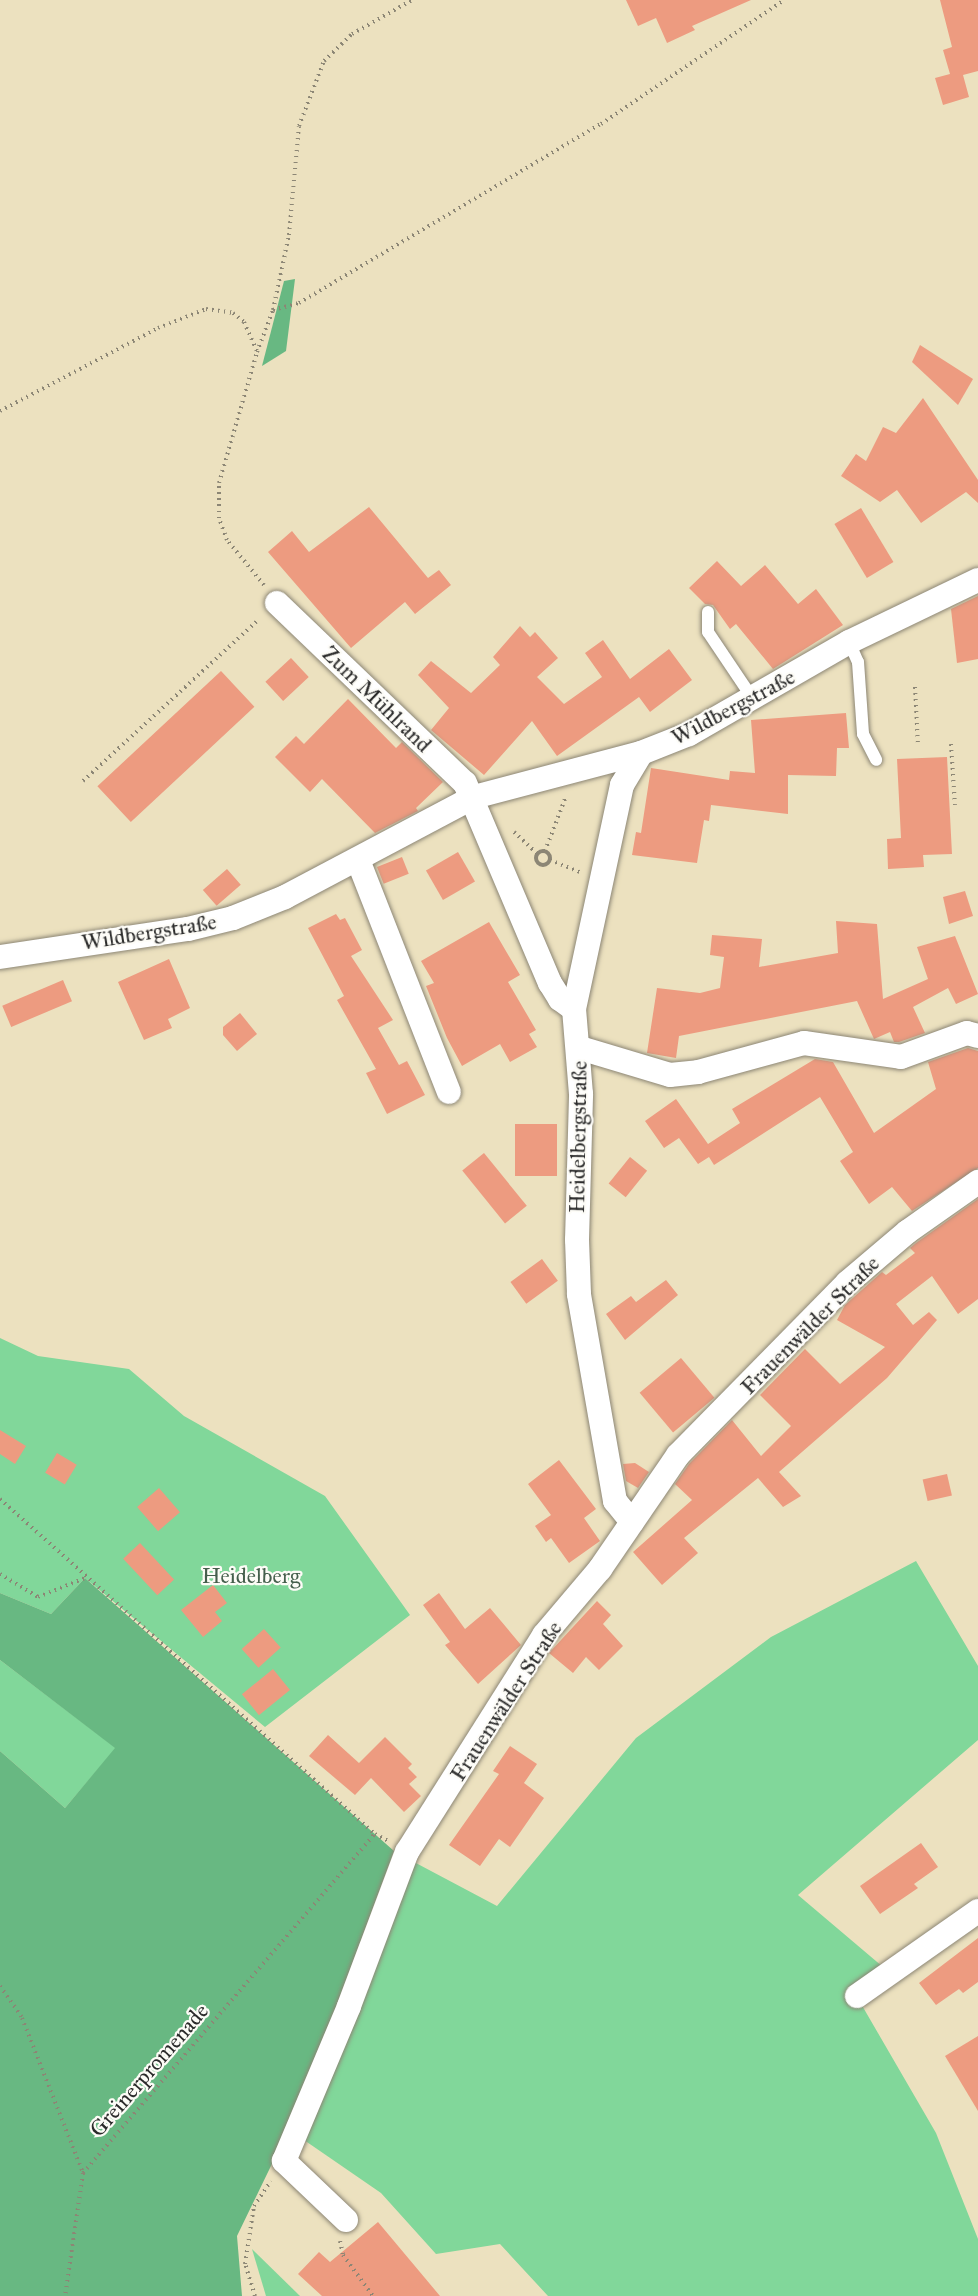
<!DOCTYPE html>
<html>
<head>
<meta charset="utf-8">
<style>
	body { margin:0 }
	#map { position:relative; width:978px; height:2296px; overflow:hidden; background:#ece1bf; font-family:"IM FELL Great Primer",serif }
	div>[style] { position:absolute }
	[style*='--x'] { left:calc(var(--x)*1px); top:calc(var(--y)*1px); width:calc(var(--w)*1px); rotate:calc(var(--a)*1deg) }
	.green>* { inset:0; background:#81d79a }
	.forest>* { inset:0; background:#68b882 }
	.building>* { inset:0; background:#ed9b80; transform-origin:0 0 }
	.path>* { height:4px; margin-top:-2px; transform-origin:0; background:repeating-linear-gradient(90deg,#8c8675 0 1.5px,transparent 0 6px) }
	.path>.ring { margin:-2px; padding:0; box-sizing:content-box; background:none; border:4px solid #8c8675; border-radius:50% }
	.roads { filter:drop-shadow(0 0 2px #8c8675) drop-shadow(0 0 2px #8c8675) }
	.lane>* { height:12px; margin:-6px; padding:0 6px; transform-origin:6px; border-radius:6px; background:#fff }
	.street>* { height:24px; margin:-12px; padding:0 12px; transform-origin:12px; border-radius:12px; background:#fff }
	span { translate:-50% -50%; white-space:nowrap; text-align:center; line-height:1.15; -webkit-text-stroke:4.5px #fdfcf7; paint-order:stroke }
	.street-label { font-size:22px; color:#2b2b2b }
	.park-label { font-size:22px; color:#455f4c }
</style>
</head>
<body>
<div id="map">
	<div class="green">
		<i style="clip-path:polygon(0 1338px,38px 1356px,129px 1369px,184px 1416px,325px 1496px,410px 1615px,265px 1727px,85px 1578px,51px 1614px,0 1593px)"></i>
		<i style="clip-path:polygon(916px 1561px,978px 1666px,978px 1740px,798px 1895px,883px 1967px,853px 1990px,936px 2133px,978px 2239px,978px 2296px,548px 2296px,500px 2244px,436px 2254px,381px 2193px,304px 2140px,414px 1862px,497px 1906px,636px 1738px,771px 1637px)"></i>
		<i style="clip-path:polygon(0 1660px,116px 1748px,65px 1808px,0 1751px)"></i>
		<i style="clip-path:polygon(252px 2249px,300px 2296px,266px 2296px)"></i>
	</div>
	<div class="forest">
		<i style="clip-path:polygon(295px 279px,286px 351px,262px 366px,284px 281px)"></i>
		<i style="clip-path:polygon(85px 1578px,394px 1851px,299px 2108px,237px 2236px,242px 2296px,0 2296px,0 1751px,65px 1808px,115px 1748px,0 1660px,0 1593px,51px 1614px)"></i>
	</div>
	<div class="building">
		<i style="clip-path:polygon(626px 0,751px 0,692px 26px,695px 30px,667px 43px,656px 18px,638px 26px)"></i>
		<i style="clip-path:polygon(940px 0,978px 0,978px 71px,963px 75px,969px 97px,943px 105px,935px 78px,950px 74px,943px 50px,952px 47px)"></i>
		<i style="clip-path:polygon(920px 345px,973px 379px,958px 405px,912px 362px)"></i>
		<i style="clip-path:polygon(923px 398px,978px 480px,978px 503px,966px 492px,921px 523px,897px 490px,880px 502px,841px 476px,856px 454px,866px 461px,883px 427px,896px 433px)"></i>
		<i style="clip-path:polygon(369px 507px,428px 578px,439px 570px,451px 585px,415px 614px,405px 602px,351px 648px,268px 552px,292px 531px,309px 552px)"></i>
		<i style="left:861px;top:508px;width:63px;height:31px;rotate:59deg"></i>
		<i style="clip-path:polygon(717px 561px,741px 586px,765px 565px,798px 604px,816px 589px,843px 625px,773px 669px,736px 624px,730px 629px,713px 605px,705px 604px,689px 588px)"></i>
		<i style="clip-path:polygon(978px 596px,978px 659px,957px 663px,951px 609px)"></i>
		<i style="clip-path:polygon(520px 626px,530px 637px,535px 632px,558px 658px,537px 677px,564px 704px,602px 677px,585px 653px,603px 640px,630px 679px,669px 649px,692px 680px,650px 712px,639px 697px,557px 756px,532px 721px,484px 775px,431px 730px,449px 708px,418px 675px,431px 661px,471px 693px,500px 665px,493px 657px)"></i>
		<i style="left:291px;top:658px;width:26px;height:35px;rotate:47deg"></i>
		<i style="left:221px;top:671px;width:49px;height:169px;rotate:47deg"></i>
		<i style="clip-path:polygon(348px 699px,396px 748px,402px 742px,443px 782px,416px 808px,418px 811px,375px 833px,322px 779px,310px 792px,275px 757px,296px 736px,304px 744px)"></i>
		<i style="clip-path:polygon(846px 713px,849px 748px,837px 748px,836px 776px,788px 775px,788px 814px,711px 805px,709px 821px,704px 820px,697px 863px,632px 855px,636px 832px,641px 833px,651px 768px,729px 780px,730px 771px,755px 773px,751px 720px)"></i>
		<i style="clip-path:polygon(947px 757px,952px 854px,923px 855px,924px 867px,888px 869px,887px 839px,901px 838px,897px 759px)"></i>
		<i style="left:458px;top:852px;width:34px;height:37px;rotate:60deg"></i>
		<i style="left:402px;top:857px;width:18px;height:27px;rotate:68deg"></i>
		<i style="left:227px;top:869px;width:21px;height:32px;rotate:49deg"></i>
		<i style="clip-path:polygon(965px 891px,973px 916px,949px 924px,943px 897px)"></i>
		<i style="clip-path:polygon(336px 914px,340px 920px,345px 918px,362px 950px,351px 956px,393px 1020px,378px 1028px,399px 1065px,407px 1061px,425px 1095px,387px 1114px,366px 1073px,376px 1069px,337px 1000px,344px 996px,308px 928px)"></i>
		<i style="clip-path:polygon(836px 921px,877px 924px,883px 999px,928px 979px,917px 947px,955px 936px,978px 994px,956px 1004px,948px 988px,913px 1007px,925px 1033px,899px 1042px,894px 1042px,890px 1032px,874px 1039px,857px 1001px,679px 1036px,676px 1058px,647px 1053px,657px 988px,700px 993px,720px 988px,724px 957px,710px 955px,712px 935px,762px 939px,759px 967px,838px 953px)"></i>
		<i style="clip-path:polygon(489px 922px,520px 975px,508px 982px,536px 1030px,529px 1034px,537px 1047px,510px 1062px,500px 1044px,462px 1066px,447px 1038px,426px 986px,434px 983px,421px 961px)"></i>
		<i style="clip-path:polygon(169px 959px,190px 1008px,168px 1019px,172px 1028px,144px 1040px,118px 982px)"></i>
		<i style="left:63px;top:980px;width:23px;height:66px;rotate:67deg"></i>
		<i style="clip-path:polygon(240px 1013px,257px 1034px,237px 1051px,223px 1035px,223px 1027px)"></i>
		<i style="clip-path:polygon(968px 1048px,978px 1051px,978px 1168px,912px 1211px,892px 1187px,869px 1204px,840px 1161px,853px 1152px,820px 1097px,714px 1165px,709px 1157px,698px 1164px,679px 1138px,664px 1148px,645px 1121px,676px 1099px,708px 1144px,740px 1123px,732px 1109px,815px 1059px,833px 1062px,874px 1133px,936px 1089px,928px 1062px)"></i>
		<i style="left:515px;top:1124px;width:42px;height:52px"></i>
		<i style="left:484px;top:1153px;width:68px;height:28px;rotate:51deg"></i>
		<i style="left:630px;top:1157px;width:22px;height:34px;rotate:39deg"></i>
		<i style="clip-path:polygon(978px 1199px,978px 1299px,958px 1314px,932px 1276px,896px 1304px,913px 1325px,929px 1312px,937px 1320px,887px 1378px,779px 1472px,801px 1496px,783px 1507px,758px 1478px,684px 1538px,698px 1553px,662px 1585px,633px 1552px,692px 1500px,675px 1484px,689px 1464px,732px 1420px,761px 1456px,791px 1426px,760px 1395px,805px 1349px,840px 1384px,885px 1347px,837px 1320px,845px 1305px,882px 1272px,886px 1275px,915px 1253px,910px 1248px,916px 1243px)"></i>
		<i style="left:542px;top:1259px;width:27px;height:39px;rotate:54deg"></i>
		<i style="clip-path:polygon(666px 1280px,678px 1295px,625px 1340px,606px 1314px,631px 1296px,636px 1302px)"></i>
		<i style="left:681px;top:1358px;width:52px;height:54px;rotate:50deg"></i>
		<i style="clip-path:polygon(0 1430px,26px 1446px,15px 1464px,0 1454px)"></i>
		<i style="left:57px;top:1453px;width:23px;height:23px;rotate:31deg"></i>
		<i style="clip-path:polygon(559px 1460px,596px 1509px,584px 1518px,600px 1541px,569px 1563px,551px 1538px,546px 1542px,535px 1526px,551px 1515px,528px 1484px)"></i>
		<i style="clip-path:polygon(635px 1463px,649px 1472px,638px 1488px,626px 1481px,623px 1464px)"></i>
		<i style="left:947px;top:1474px;width:22px;height:25px;rotate:77deg"></i>
		<i style="left:159px;top:1488px;width:32px;height:29px;rotate:49deg"></i>
		<i style="left:140px;top:1543px;width:50px;height:23px;rotate:47deg"></i>
		<i style="clip-path:polygon(213px 1585px,227px 1603px,215px 1612px,222px 1621px,203px 1637px,181px 1610px)"></i>
		<i style="clip-path:polygon(439px 1593px,465px 1629px,490px 1608px,521px 1645px,478px 1684px,445px 1645px,450px 1642px,423px 1605px)"></i>
		<i style="clip-path:polygon(597px 1601px,611px 1615px,603px 1624px,623px 1646px,599px 1670px,586px 1657px,573px 1673px,549px 1653px)"></i>
		<i style="left:264px;top:1629px;width:25px;height:30px;rotate:48deg"></i>
		<i style="left:273px;top:1669px;width:27px;height:40px;rotate:51deg"></i>
		<i style="clip-path:polygon(328px 1735px,359px 1763px,385px 1737px,412px 1764px,408px 1768px,417px 1777px,409px 1784px,421px 1796px,404px 1812px,371px 1778px,355px 1795px,309px 1756px)"></i>
		<i style="clip-path:polygon(510px 1746px,537px 1764px,524px 1783px,544px 1798px,510px 1847px,499px 1839px,480px 1866px,449px 1845px,499px 1774px,493px 1771px)"></i>
		<i style="clip-path:polygon(921px 1843px,938px 1867px,914px 1884px,918px 1888px,880px 1914px,860px 1886px)"></i>
		<i style="clip-path:polygon(978px 1938px,978px 1982px,963px 1993px,959px 1989px,936px 2005px,919px 1983px)"></i>
		<i style="clip-path:polygon(978px 2036px,978px 2111px,945px 2056px)"></i>
		<i style="clip-path:polygon(378px 2222px,440px 2296px,322px 2296px,298px 2274px,319px 2252px,330px 2262px)"></i>
	</div>
	<div class="path">
		<i style="--x:273;--y:310;--w:27;--a:-15"></i>
		<i style="--x:299;--y:303;--w:351;--a:-30.7"></i>
		<i style="--x:601;--y:124;--w:221;--a:-34.1"></i>
		<i style="--x:0;--y:411;--w:178;--a:-27.7"></i>
		<i style="--x:158;--y:328;--w:52;--a:-21.6"></i>
		<i style="--x:206;--y:309;--w:27;--a:8"></i>
		<i style="--x:233;--y:313;--w:14;--a:39"></i>
		<i style="--x:244;--y:322;--w:32;--a:66"></i>
		<i style="--x:264;--y:585;--w:58;--a:-129.4"></i>
		<i style="--x:227;--y:540;--w:23;--a:-110"></i>
		<i style="--x:219;--y:518;--w:35;--a:-90"></i>
		<i style="--x:219;--y:483;--w:136;--a:-73.8"></i>
		<i style="--x:257;--y:352;--w:45;--a:-69.1"></i>
		<i style="--x:273;--y:310;--w:77;--a:-78"></i>
		<i style="--x:289;--y:235;--w:109;--a:-84.8"></i>
		<i style="--x:299;--y:126;--w:70;--a:-69"></i>
		<i style="--x:324;--y:61;--w:39;--a:-44"></i>
		<i style="--x:352;--y:34;--w:69;--a:-29.5"></i>
		<i style="--x:915;--y:687;--w:58;--a:87"></i>
		<i style="--x:951;--y:744;--w:61;--a:86.2"></i>
		<i style="--x:83;--y:781;--w:239;--a:-42.6"></i>
		<i style="--x:514;--y:832;--w:33;--a:43"></i>
		<i style="--x:545;--y:851;--w:56;--a:-69"></i>
		<i class="ring" style="left:536px;top:851px;width:10px;height:10px"></i>
		<i style="--x:550;--y:860;--w:32;--a:22"></i>
		<i style="--x:0;--y:1499;--w:503;--a:41.78"></i>
		<i style="--x:375;--y:1834;--w:15;--a:28"></i>
		<i style="--x:0;--y:1574;--w:44;--a:31.2"></i>
		<i style="--x:38;--y:1597;--w:51;--a:-22"></i>
		<i style="--x:0;--y:1986;--w:39;--a:55"></i>
		<i style="--x:22;--y:2018;--w:167;--a:68.5"></i>
		<i style="--x:83;--y:2173;--w:124;--a:98.3"></i>
		<i style="--x:83;--y:2173;--w:447;--a:-49.3"></i>
		<i style="--x:340;--y:2241;--w:14;--a:78"></i>
		<i style="--x:343;--y:2255;--w:51;--a:53.8"></i>
		<i style="--x:255;--y:2296;--w:34;--a:-107"></i>
		<i style="--x:245;--y:2264;--w:59;--a:-81.2"></i>
		<i style="--x:254;--y:2206;--w:30;--a:-56"></i>
	</div>
	<div class="roads">
		<div class="lane">
			<i style="--x:708;--y:612;--w:20;--a:90"></i>
			<i style="--x:708;--y:632;--w:81;--a:56.1"></i>
			<i style="--x:849;--y:642;--w:22;--a:66"></i>
			<i style="--x:858;--y:662;--w:72;--a:86"></i>
			<i style="--x:863;--y:734;--w:29;--a:63"></i>
		</div>
		<div class="street">
			<i style="--x:277;--y:603;--w:260;--a:43.8"></i>
			<i style="--x:465;--y:783;--w:217;--a:67"></i>
			<i style="--x:550;--y:983;--w:19;--a:58"></i>
			<i style="--x:560;--y:999;--w:17;--a:36"></i>
			<i style="--x:358;--y:860;--w:249;--a:68.6"></i>
			<i style="--x:0;--y:957;--w:190;--a:-8.5"></i>
			<i style="--x:188;--y:929;--w:46;--a:-13.7"></i>
			<i style="--x:233;--y:918;--w:56;--a:-22"></i>
			<i style="--x:285;--y:897;--w:214;--a:-27.9"></i>
			<i style="--x:474;--y:797;--w:173;--a:-14.8"></i>
			<i style="--x:641;--y:753;--w:52;--a:-21.6"></i>
			<i style="--x:689;--y:734;--w:185;--a:-29.9"></i>
			<i style="--x:849;--y:642;--w:143;--a:-25.7"></i>
			<i style="--x:580;--y:1048;--w:94;--a:16.7"></i>
			<i style="--x:670;--y:1075;--w:28;--a:-6"></i>
			<i style="--x:698;--y:1072;--w:110;--a:-15.3"></i>
			<i style="--x:804;--y:1043;--w:98;--a:8.2"></i>
			<i style="--x:901;--y:1057;--w:70;--a:-20"></i>
			<i style="--x:967;--y:1033;--w:11;--a:15"></i>
			<i style="--x:632;--y:1522;--w:27;--a:-129"></i>
			<i style="--x:615;--y:1501;--w:210;--a:-99.9"></i>
			<i style="--x:579;--y:1294;--w:54;--a:-92.1"></i>
			<i style="--x:577;--y:1240;--w:146;--a:-88.4"></i>
			<i style="--x:581;--y:1094;--w:85;--a:-94.7"></i>
			<i style="--x:574;--y:1009;--w:229;--a:-77.9"></i>
			<i style="--x:622;--y:785;--w:37;--a:-59"></i>
			<i style="--x:857;--y:1996;--w:148;--a:-35.1"></i>
			<i style="--x:346;--y:2220;--w:86;--a:-136.4"></i>
			<i style="--x:284;--y:2161;--w:168;--a:-67.2"></i>
			<i style="--x:349;--y:2006;--w:165;--a:-69.4"></i>
			<i style="--x:407;--y:1852;--w:257;--a:-57.7"></i>
			<i style="--x:544;--y:1635;--w:87;--a:-49.7"></i>
			<i style="--x:600;--y:1569;--w:138;--a:-55.6"></i>
			<i style="--x:678;--y:1455;--w:241;--a:-45.5"></i>
			<i style="--x:847;--y:1283;--w:79;--a:-40.4"></i>
			<i style="--x:907;--y:1232;--w:87;--a:-35.2"></i>
		</div>
	</div>
	<div class="street-label">
		<span style="left:377px;top:699px;rotate:44deg">Zum Mühlrand</span>
		<span style="left:733px;top:707px;rotate:-28deg">Wildbergstraße</span>
		<span style="left:149px;top:932px;rotate:-9deg">Wildbergstraße</span>
		<span style="left:578px;top:1137px;rotate:-89deg">Heidelbergstraße</span>
		<span style="left:810px;top:1325px;rotate:-45deg">Frauenwälder Straße</span>
		<span style="left:506px;top:1701px;rotate:-57deg">Frauenwälder Straße</span>
		<span style="left:149px;top:2070px;rotate:-49deg">Greinerpromenade</span>
	</div>
	<div class="park-label">
		<span style="left:251px;top:1576px">Heidelberg</span>
	</div>
</div>
</body>
</html>
